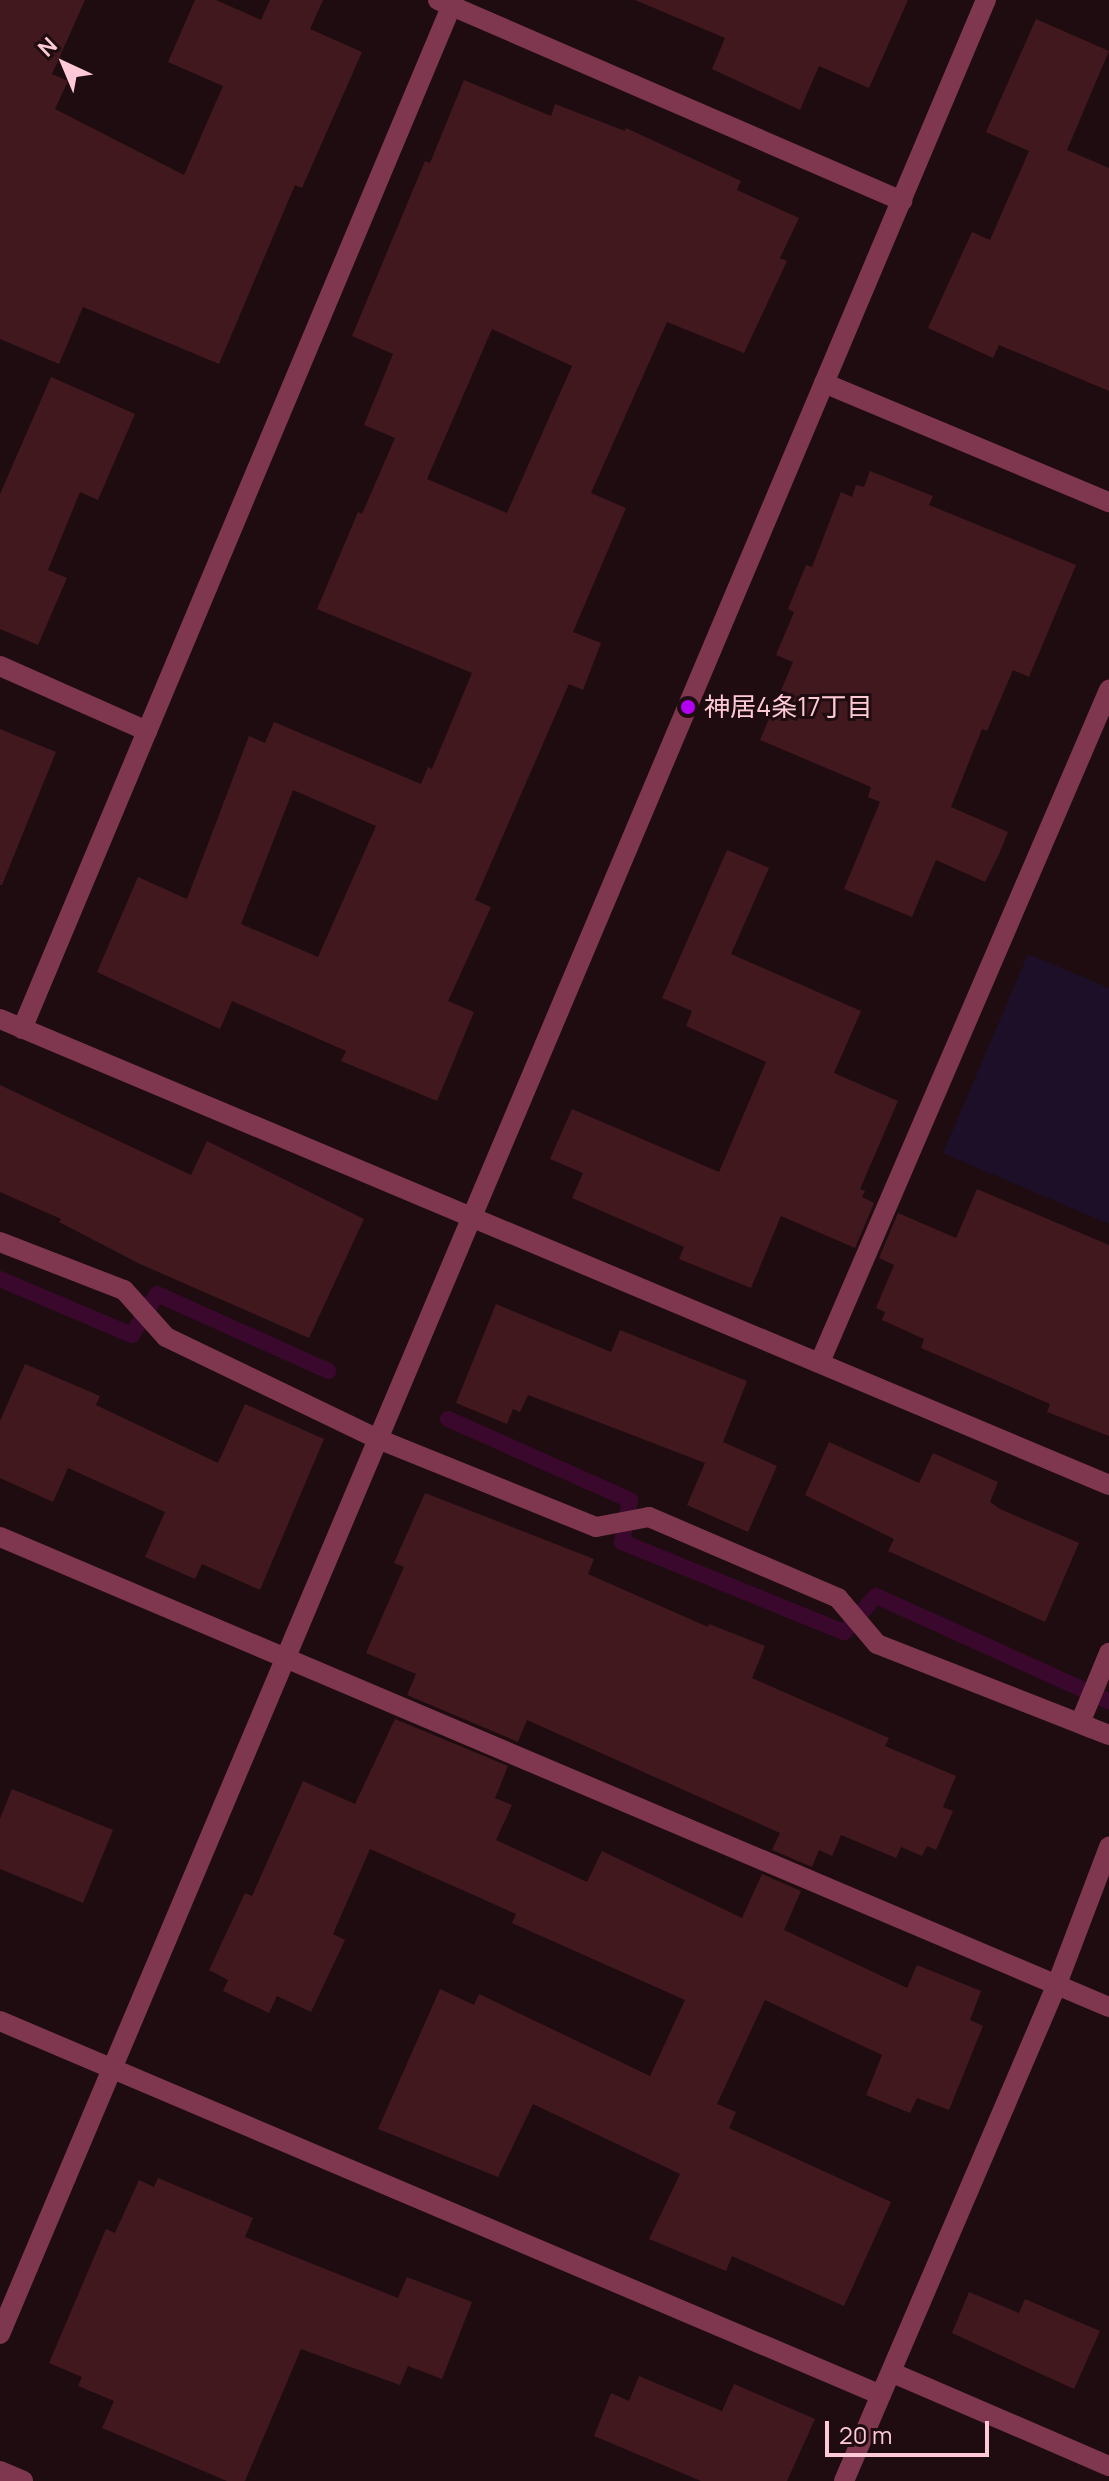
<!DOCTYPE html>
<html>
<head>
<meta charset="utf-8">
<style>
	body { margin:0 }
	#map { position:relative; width:1109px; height:2481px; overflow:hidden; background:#1f0c10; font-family:Manrope,"Noto Sans JP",sans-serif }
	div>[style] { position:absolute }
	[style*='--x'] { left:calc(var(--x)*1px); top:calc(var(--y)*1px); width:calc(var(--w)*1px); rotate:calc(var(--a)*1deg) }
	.green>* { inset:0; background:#1e0f29 }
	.stream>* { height:16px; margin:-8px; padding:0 8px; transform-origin:8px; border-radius:8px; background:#3b082d }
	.building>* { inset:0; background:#40181e }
	.minor>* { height:20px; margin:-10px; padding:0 10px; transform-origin:10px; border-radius:10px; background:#7e374e }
	.dots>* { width:22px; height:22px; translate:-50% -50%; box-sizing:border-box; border:4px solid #1f0c10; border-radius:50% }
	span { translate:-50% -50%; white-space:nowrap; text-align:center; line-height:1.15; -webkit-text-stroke:6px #1f0c10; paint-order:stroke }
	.poi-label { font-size:26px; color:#ffcad7 }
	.left { translate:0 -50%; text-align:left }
	.north { position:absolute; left:24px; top:24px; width:80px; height:80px; -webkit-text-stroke:6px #1f0c10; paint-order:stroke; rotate:316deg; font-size:22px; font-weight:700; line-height:32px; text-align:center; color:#ffcad7 }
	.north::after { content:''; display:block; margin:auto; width:28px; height:36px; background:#ffcad7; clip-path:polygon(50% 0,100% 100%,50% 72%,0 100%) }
	.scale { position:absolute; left:825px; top:2421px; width:164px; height:36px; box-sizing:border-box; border:4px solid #ffcad7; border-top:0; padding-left:10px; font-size:24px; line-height:28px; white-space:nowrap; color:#ffcad7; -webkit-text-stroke:6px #1f0c10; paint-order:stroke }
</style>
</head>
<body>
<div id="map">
	<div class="green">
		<i style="clip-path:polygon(1028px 954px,1109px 988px,1109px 1224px,943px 1153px)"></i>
	</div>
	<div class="stream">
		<i style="--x:0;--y:1279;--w:143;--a:23"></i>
		<i style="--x:132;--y:1335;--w:48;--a:-58.6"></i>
		<i style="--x:157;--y:1294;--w:188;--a:24.2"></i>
		<i style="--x:448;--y:1419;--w:199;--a:24"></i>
		<i style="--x:630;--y:1500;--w:43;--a:100.8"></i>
		<i style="--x:622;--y:1542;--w:240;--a:22.1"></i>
		<i style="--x:844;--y:1632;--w:48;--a:-48.4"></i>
		<i style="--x:876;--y:1596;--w:256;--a:24.3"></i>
	</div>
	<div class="building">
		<i style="clip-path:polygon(0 0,85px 0,52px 74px,68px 81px,55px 109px,184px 175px,223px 86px,168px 62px,195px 0,216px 0,261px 20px,270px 0,323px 0,310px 29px,362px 52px,302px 188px,295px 185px,219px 364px,83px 307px,59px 364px,0 339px)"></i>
		<i style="clip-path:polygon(635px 0,908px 0,869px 88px,819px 66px,800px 110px,712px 69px,725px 38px)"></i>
		<i style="clip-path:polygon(1036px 19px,1109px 51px,1067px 150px,1109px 168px,1109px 391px,999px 345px,993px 358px,928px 328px,972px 232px,990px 240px,1029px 151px,986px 132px)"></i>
		<i style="clip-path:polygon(evenodd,464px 80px,551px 116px,555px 104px,625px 131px,626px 128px,741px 181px,737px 190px,799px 218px,780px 258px,787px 261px,744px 353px,667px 322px,591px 493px,626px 508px,573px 632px,601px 643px,583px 690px,569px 684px,475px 900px,491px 907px,448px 1001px,474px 1012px,437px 1101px,341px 1061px,346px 1051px,232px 1001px,220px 1029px,97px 972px,138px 877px,187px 899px,249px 736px,265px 743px,274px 722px,421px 784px,428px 767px,432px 769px,472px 673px,317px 609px,358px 512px,362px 514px,395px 438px,364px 425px,393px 354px,352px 336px,425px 161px,430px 163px,464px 80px,492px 329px,572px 366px,507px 513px,427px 479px,492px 329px,464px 80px,293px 790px,376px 826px,318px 957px,241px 924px,293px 790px)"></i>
		<i style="clip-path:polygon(51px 377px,135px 414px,98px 500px,80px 492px,48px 570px,67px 578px,38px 645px,0 629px,0 494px)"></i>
		<i style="clip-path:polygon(870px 471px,933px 496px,929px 505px,1076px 565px,1029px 677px,1013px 670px,987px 731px,982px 729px,951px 807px,1008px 832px,999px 854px,985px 882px,936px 860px,912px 917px,844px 889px,880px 802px,868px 797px,871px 787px,760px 740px,793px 662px,776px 655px,794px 612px,788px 609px,806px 565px,812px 567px,841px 492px,852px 497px,856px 485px,864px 487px)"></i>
		<i style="clip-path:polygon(0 729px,56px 752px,2px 885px,0 885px)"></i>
		<i style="clip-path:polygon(727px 850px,769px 868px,731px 954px,861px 1011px,834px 1073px,898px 1101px,860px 1189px,865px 1191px,862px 1197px,874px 1203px,855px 1248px,781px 1216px,751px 1288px,679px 1259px,684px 1247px,572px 1198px,583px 1173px,550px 1159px,572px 1109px,719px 1172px,766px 1062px,686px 1026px,692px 1011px,662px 998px)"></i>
		<i style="clip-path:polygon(0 1085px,191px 1175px,207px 1141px,364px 1219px,309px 1338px,140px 1264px,59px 1222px,61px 1219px,0 1192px)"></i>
		<i style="clip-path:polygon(977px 1189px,1109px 1245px,1109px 1436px,1047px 1412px,1050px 1404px,921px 1348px,924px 1339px,882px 1320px,885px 1312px,876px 1308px,894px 1265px,879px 1258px,898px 1213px,956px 1238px)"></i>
		<i style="clip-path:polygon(496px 1304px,611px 1352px,620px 1330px,747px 1381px,723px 1442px,777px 1466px,748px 1532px,687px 1505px,705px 1463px,528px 1395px,520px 1412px,513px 1409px,507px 1424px,456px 1403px)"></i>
		<i style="clip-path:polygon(25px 1364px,100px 1396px,96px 1405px,218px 1463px,245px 1404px,324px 1439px,260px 1590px,202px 1564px,195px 1579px,145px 1557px,165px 1512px,68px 1468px,53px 1502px,0 1478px,0 1421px)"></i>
		<i style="clip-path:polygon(829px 1442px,919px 1483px,933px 1453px,998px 1482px,990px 1502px,1000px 1509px,1079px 1543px,1045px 1622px,888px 1551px,894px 1539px,805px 1495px)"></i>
		<i style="clip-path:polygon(425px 1493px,594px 1559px,588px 1574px,708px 1627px,709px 1624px,765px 1646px,752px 1678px,889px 1738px,885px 1746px,956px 1776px,943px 1807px,953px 1811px,936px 1850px,927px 1846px,922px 1856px,901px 1847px,896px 1858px,841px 1835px,832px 1856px,819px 1850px,812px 1867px,772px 1850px,780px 1833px,527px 1720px,518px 1742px,407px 1695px,416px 1674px,366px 1653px,404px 1567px,394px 1563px)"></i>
		<i style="clip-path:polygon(395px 1719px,508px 1766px,495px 1798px,512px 1805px,496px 1840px,587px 1882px,602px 1851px,742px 1918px,762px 1874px,801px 1891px,784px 1930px,907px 1988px,917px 1965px,981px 1991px,970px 2020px,983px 2026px,949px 2110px,917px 2098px,910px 2113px,866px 2095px,882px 2055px,765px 2000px,717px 2104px,736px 2112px,729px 2128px,891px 2202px,844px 2306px,732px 2256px,726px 2271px,649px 2239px,680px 2174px,533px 2104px,498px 2177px,378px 2129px,440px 1989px,474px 2005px,479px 1994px,650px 2076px,685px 2000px,512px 1923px,516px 1914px,370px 1849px,333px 1934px,345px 1940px,311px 2012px,277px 1996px,269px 2013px,223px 1991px,228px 1980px,209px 1970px,245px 1893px,252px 1896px,303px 1781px,355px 1804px)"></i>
		<i style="clip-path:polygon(12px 1789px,113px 1830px,83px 1903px,0 1869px,0 1819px)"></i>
		<i style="clip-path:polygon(158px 2178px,253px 2218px,245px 2237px,398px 2298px,407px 2277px,472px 2302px,442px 2379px,408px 2366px,400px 2385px,301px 2349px,245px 2481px,227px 2481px,102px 2428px,114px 2401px,78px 2386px,82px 2377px,49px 2363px,106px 2229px,115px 2233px,139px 2180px,154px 2187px)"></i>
		<i style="clip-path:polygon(969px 2292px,1019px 2313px,1025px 2299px,1100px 2331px,1074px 2389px,952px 2333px)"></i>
		<i style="clip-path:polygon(639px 2376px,722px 2411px,734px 2384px,815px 2419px,787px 2481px,701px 2481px,594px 2436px,611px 2393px,629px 2401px)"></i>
	</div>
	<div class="minor">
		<i style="--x:438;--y:0;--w:506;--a:23.42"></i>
		<i style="--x:824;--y:383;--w:309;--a:22.7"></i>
		<i style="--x:0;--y:666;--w:161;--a:23.9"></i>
		<i style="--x:0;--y:1019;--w:1203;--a:22.79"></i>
		<i style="--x:22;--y:1029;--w:1116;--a:-67.23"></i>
		<i style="--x:0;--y:1242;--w:133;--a:21.2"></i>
		<i style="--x:124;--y:1290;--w:63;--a:48.2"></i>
		<i style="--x:166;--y:1337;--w:235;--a:25.7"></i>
		<i style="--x:378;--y:1439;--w:235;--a:22"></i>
		<i style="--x:596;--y:1527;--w:54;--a:-10.7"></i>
		<i style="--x:649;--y:1517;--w:206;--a:23.2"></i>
		<i style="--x:838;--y:1598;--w:60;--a:49.7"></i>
		<i style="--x:877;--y:1644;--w:249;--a:21.4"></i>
		<i style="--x:820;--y:1362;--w:732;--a:-66.73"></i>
		<i style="--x:0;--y:1537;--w:1204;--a:22.97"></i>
		<i style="--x:1091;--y:1728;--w:12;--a:-156"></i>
		<i style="--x:1080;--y:1723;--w:76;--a:-67.5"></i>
		<i style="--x:0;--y:2021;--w:957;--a:23"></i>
		<i style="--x:0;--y:2334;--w:2534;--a:-67.1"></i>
		<i style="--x:893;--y:2373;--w:235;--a:23.3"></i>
		<i style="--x:0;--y:2471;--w:25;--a:23"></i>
		<i style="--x:844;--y:2481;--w:541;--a:-66.8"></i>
		<i style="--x:1057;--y:1984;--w:147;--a:-69.2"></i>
	</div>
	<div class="dots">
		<i style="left:688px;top:707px;background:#b400f5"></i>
	</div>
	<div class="poi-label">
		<span class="left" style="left:704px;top:707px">神居4条17丁目</span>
	</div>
	<div class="north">N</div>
	<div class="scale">20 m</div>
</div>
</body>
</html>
